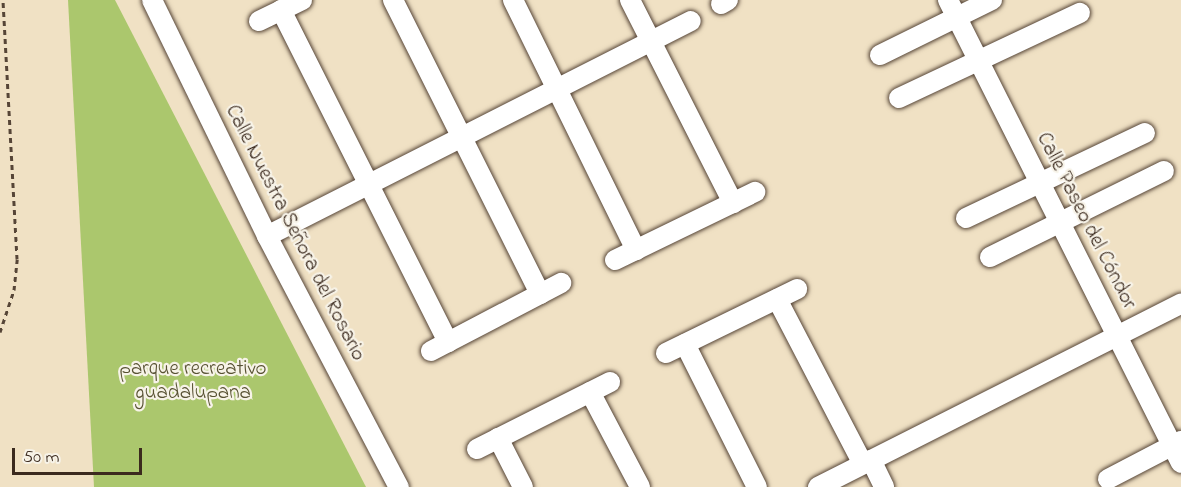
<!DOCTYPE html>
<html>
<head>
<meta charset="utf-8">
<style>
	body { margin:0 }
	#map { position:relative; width:1181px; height:487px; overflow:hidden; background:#f0e1c4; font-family:"Indie Flower",sans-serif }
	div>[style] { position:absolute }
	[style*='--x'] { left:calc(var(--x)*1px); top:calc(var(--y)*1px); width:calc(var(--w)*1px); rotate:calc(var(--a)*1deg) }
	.green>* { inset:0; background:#abc76d }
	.path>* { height:3px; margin-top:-1.5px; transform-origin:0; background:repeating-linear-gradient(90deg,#564537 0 4.5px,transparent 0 9px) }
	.roads { filter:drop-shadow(0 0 2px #564537) drop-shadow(0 0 2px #564537) }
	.minor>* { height:20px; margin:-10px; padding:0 10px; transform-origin:10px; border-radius:10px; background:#fff }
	span { translate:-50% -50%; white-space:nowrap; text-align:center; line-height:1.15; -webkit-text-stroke:4.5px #f7f3e8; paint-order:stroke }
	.street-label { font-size:21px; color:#3b2a1e }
	.park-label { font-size:21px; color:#575132 }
	.scale { position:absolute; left:12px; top:448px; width:130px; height:27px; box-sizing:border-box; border:3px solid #3b2a1e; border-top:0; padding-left:8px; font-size:18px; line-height:21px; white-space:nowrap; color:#3b2a1e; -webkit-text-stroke:4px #f7f3e8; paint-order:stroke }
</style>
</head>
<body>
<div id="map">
	<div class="green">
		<i style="clip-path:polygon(68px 0,115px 0,366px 487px,94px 487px)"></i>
	</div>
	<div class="path">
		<i style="--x:0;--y:332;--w:44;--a:-71.6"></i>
		<i style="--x:14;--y:290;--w:31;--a:-84"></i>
		<i style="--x:17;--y:259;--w:259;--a:-93.1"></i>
	</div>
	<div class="roads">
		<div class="minor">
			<i style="--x:152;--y:0;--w:263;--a:64"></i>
			<i style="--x:267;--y:236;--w:284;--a:62.3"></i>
			<i style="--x:393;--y:0;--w:329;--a:63.4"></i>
			<i style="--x:513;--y:0;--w:279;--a:63.8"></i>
			<i style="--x:630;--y:0;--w:228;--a:63.1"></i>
			<i style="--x:948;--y:0;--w:518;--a:63.29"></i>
			<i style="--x:721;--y:4;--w:8;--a:-30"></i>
			<i style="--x:281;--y:10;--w:372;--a:63.3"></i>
			<i style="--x:259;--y:21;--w:48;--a:-26"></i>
			<i style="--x:880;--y:55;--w:125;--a:-26.2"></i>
			<i style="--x:899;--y:98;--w:200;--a:-25.2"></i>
			<i style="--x:966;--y:218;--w:198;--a:-25.4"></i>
			<i style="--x:267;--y:236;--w:475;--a:-26.9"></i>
			<i style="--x:990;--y:257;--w:194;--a:-26.3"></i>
			<i style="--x:615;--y:260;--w:156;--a:-25.9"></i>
			<i style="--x:777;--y:299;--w:186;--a:62.5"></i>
			<i style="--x:685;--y:344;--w:160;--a:63.3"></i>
			<i style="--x:431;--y:351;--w:147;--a:-27.6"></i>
			<i style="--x:666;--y:353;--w:146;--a:-26"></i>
			<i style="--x:590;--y:392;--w:107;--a:62.2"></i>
			<i style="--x:498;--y:438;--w:55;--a:63"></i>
			<i style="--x:477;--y:449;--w:149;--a:-26.7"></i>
			<i style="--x:871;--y:460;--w:30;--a:64"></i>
			<i style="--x:1108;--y:479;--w:82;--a:-27.5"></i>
			<i style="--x:818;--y:487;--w:407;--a:-26.8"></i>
		</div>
	</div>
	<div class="street-label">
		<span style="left:1086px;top:221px;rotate:63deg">Calle Paseo del Cóndor</span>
		<span style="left:295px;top:233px;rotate:63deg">Calle Nuestra Señora del Rosario</span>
	</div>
	<div class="park-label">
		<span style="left:193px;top:381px">parque recreativo<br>guadalupana</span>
	</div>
	<div class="scale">50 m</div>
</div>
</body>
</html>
